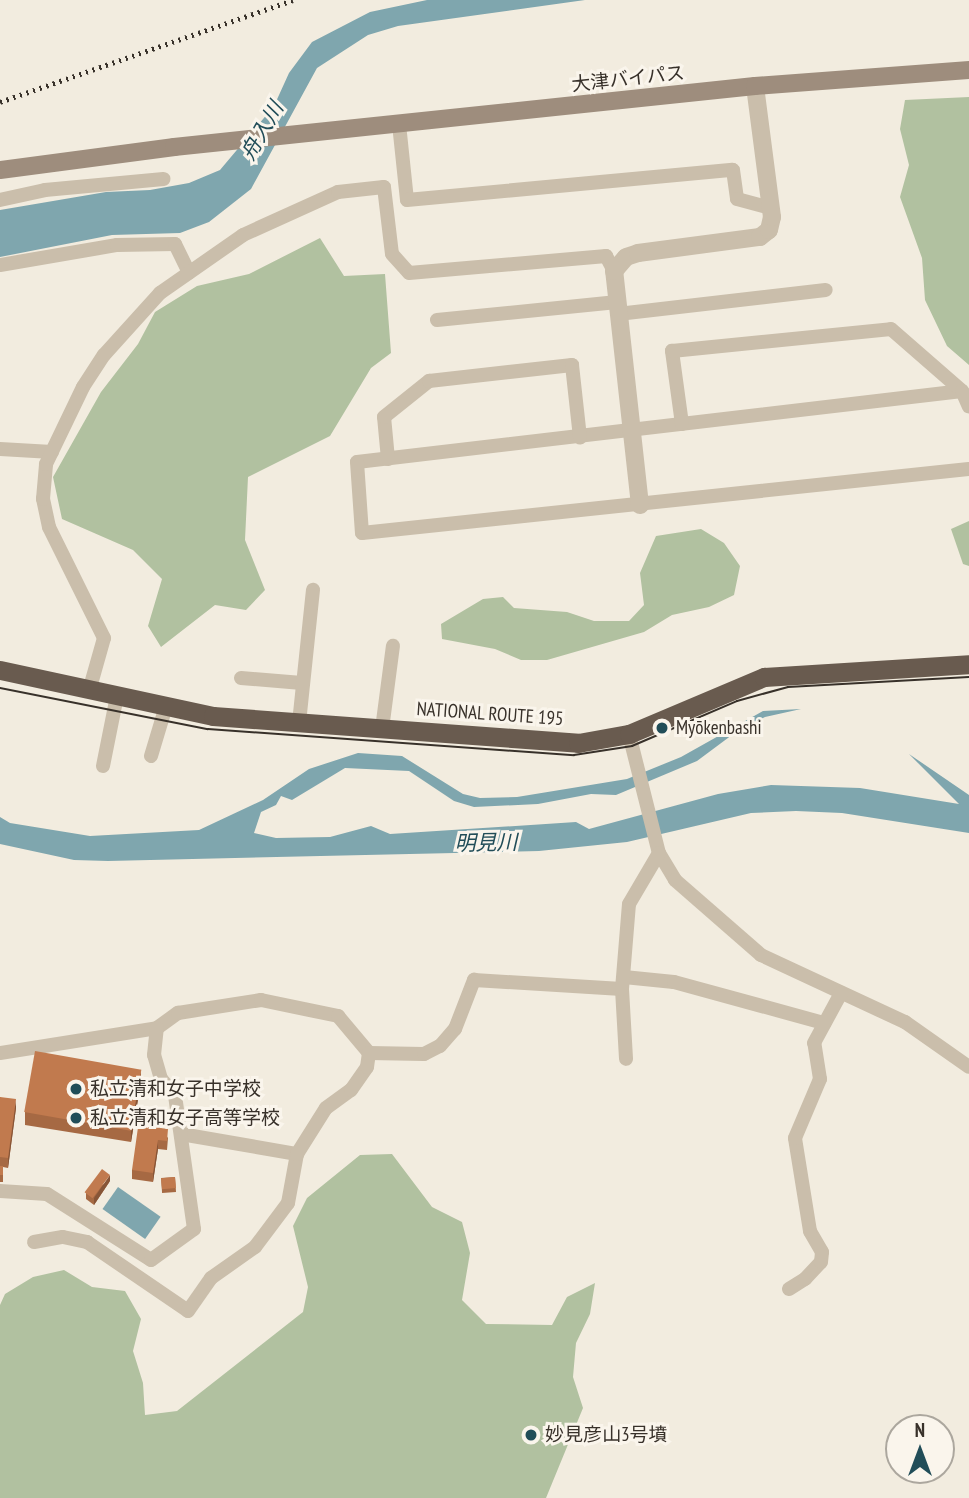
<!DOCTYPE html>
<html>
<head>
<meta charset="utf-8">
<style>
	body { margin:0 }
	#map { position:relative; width:969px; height:1498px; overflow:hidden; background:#f2ecdf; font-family:"PT Sans Narrow","Noto Sans JP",sans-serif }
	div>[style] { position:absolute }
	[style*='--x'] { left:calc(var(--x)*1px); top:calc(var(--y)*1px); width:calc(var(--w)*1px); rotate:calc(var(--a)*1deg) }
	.green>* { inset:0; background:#b1c1a0 }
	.water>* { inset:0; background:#7fa6ae; transform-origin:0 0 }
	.minor>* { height:14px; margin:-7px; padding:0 7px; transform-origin:7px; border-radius:7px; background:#cabeab }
	.tertiary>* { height:18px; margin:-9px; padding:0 9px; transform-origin:9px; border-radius:9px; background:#cabeab }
	.secondary>* { height:18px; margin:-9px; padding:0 9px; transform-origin:9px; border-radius:9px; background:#9e8d7d }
	.trunk>* { height:19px; margin:-9.5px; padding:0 9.5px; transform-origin:9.5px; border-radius:9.5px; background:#695b4f }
	.tram>* { height:2px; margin:-1px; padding:0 1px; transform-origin:1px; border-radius:1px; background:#38312a }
	.rail>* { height:4.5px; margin-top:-2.25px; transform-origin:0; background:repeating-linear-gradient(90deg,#38312a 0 2px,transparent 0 7px) }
	.wall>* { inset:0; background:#a66943; transform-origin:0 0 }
	.shaded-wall>* { inset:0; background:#875537 }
	.building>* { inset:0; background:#c17a4e; transform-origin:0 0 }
	.dots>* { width:19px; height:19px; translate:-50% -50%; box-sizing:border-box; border:4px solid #faf5ec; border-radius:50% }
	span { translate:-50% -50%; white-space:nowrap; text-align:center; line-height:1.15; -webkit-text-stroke:6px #faf5ec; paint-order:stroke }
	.street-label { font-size:19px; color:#38312a }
	.poi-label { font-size:19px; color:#38312a }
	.left { translate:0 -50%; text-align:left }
	.water-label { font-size:21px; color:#214d58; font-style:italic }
	.north { position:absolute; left:885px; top:1414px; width:70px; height:70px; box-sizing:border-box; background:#faf5ec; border:2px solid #aca79e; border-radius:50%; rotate:0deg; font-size:19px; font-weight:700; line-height:28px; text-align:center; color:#38312a }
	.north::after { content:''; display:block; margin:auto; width:24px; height:32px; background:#214d58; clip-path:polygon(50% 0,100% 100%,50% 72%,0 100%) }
</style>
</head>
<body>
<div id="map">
	<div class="green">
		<i style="clip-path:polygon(969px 97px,969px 365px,947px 346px,925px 300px,922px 258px,900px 197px,909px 165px,900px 129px,905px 100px)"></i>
		<i style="clip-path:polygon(320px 238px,344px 276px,385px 274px,391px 353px,371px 368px,330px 436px,248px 477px,245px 540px,265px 590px,246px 610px,215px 605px,161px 647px,148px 626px,162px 579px,133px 550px,62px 519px,53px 477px,101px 392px,138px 344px,155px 312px,197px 286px,249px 274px)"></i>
		<i style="clip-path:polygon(969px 521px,969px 566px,963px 564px,951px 529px)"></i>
		<i style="clip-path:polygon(701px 529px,724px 543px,740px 566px,734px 595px,709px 607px,672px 615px,644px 632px,547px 660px,521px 660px,495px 649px,442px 639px,441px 624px,483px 599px,503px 597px,514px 608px,567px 612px,594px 621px,629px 621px,644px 605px,640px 573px,656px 536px)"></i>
		<i style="clip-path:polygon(392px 1154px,432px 1207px,462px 1222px,470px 1253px,462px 1300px,486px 1324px,552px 1325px,567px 1297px,595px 1283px,590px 1314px,576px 1343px,573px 1377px,583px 1408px,546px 1498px,0 1498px,0 1305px,5px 1294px,33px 1277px,64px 1270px,92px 1287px,125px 1291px,141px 1319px,133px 1351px,143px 1383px,145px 1415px,177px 1411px,303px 1312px,308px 1287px,293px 1226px,307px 1198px,360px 1155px)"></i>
	</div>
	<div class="water">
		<i style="clip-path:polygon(427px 0,585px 0,398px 26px,368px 35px,317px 68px,251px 189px,209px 222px,180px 233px,112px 235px,0 257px,0 210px,106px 192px,150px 190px,189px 183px,220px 170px,274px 106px,289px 73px,312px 42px,370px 12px)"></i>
		<i style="clip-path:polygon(801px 709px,765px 717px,740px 729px,697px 761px,616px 795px,591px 794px,538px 804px,474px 807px,454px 801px,409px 771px,345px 768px,292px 800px,281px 796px,276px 805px,261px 812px,254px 833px,276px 838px,330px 837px,371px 826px,390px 834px,576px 822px,589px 829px,718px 794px,771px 785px,860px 788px,959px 804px,909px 754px,969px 795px,969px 833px,842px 813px,796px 811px,751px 813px,627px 842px,539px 851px,108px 861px,74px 860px,0 844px,0 817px,10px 823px,90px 836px,199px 830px,263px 800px,309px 769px,358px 753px,402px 756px,463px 794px,480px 798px,517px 797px,627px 779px,681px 757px,763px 711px)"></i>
		<i style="left:118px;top:1187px;width:52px;height:27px;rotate:35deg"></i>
	</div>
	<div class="minor">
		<i style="--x:399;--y:124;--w:76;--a:84"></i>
		<i style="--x:407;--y:200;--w:327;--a:-5.3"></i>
		<i style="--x:733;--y:170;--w:29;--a:82"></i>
		<i style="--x:737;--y:199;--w:35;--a:15"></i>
		<i style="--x:0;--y:200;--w:46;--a:-12.5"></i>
		<i style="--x:45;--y:190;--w:119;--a:-5.3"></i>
		<i style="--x:0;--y:265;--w:119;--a:-9.7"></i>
		<i style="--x:117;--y:245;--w:58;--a:-1"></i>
		<i style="--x:175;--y:244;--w:32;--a:64"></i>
		<i style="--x:618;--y:314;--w:209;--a:-6.6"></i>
		<i style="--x:437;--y:320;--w:181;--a:-5.7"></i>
		<i style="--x:962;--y:391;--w:609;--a:173.31"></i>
		<i style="--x:357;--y:462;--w:71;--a:86"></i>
		<i style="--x:362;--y:533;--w:610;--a:-6.02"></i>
		<i style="--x:682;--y:424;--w:74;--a:-97.8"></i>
		<i style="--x:672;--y:351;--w:220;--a:-5.7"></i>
		<i style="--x:891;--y:329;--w:94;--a:41.1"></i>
		<i style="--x:962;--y:391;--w:17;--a:66"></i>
		<i style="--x:0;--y:449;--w:52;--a:3.3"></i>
		<i style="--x:388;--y:459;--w:42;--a:-95.4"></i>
		<i style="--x:384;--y:417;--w:58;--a:-38.7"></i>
		<i style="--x:429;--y:381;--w:144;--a:-6.4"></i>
		<i style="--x:572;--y:365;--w:73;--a:83.7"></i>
		<i style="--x:241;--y:678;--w:61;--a:4.7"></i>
		<i style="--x:89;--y:691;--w:55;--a:-74.2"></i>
		<i style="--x:104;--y:638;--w:124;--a:-116.4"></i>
		<i style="--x:49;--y:527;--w:29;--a:-102"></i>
		<i style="--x:43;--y:499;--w:35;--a:-85"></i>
		<i style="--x:46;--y:464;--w:85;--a:-64.3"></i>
		<i style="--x:83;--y:387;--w:38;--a:-57"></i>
		<i style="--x:104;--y:355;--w:84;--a:-47.9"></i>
		<i style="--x:160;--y:293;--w:101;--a:-34.9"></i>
		<i style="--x:243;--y:235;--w:104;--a:-24.4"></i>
		<i style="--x:338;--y:192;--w:46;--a:-6.2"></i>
		<i style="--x:384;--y:187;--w:67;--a:83.2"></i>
		<i style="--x:392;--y:254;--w:25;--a:48"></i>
		<i style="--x:409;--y:273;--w:198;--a:-4.9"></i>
		<i style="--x:606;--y:256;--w:17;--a:62"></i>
		<i style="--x:299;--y:723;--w:134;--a:-84"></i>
		<i style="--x:382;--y:729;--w:84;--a:-82.5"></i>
		<i style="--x:629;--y:734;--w:123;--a:75.9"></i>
		<i style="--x:659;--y:853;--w:31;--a:59"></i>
		<i style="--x:675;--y:880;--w:114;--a:41.1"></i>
		<i style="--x:761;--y:955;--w:159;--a:25"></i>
		<i style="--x:905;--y:1022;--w:78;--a:35.1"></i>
		<i style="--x:151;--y:756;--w:52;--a:-73.3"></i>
		<i style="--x:103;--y:766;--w:71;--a:-78.7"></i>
		<i style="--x:624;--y:977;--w:50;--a:5.7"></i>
		<i style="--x:674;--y:982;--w:156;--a:15.3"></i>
		<i style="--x:622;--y:989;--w:70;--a:86.7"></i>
		<i style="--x:0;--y:1053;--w:159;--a:-9"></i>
		<i style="--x:157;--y:1028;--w:26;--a:-36"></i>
		<i style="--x:178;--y:1013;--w:84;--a:-8.9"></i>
		<i style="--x:261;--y:1000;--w:79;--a:11.7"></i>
		<i style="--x:338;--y:1016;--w:48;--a:50"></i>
		<i style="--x:181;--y:1134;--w:118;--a:9.8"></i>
		<i style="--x:0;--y:1191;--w:47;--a:3.7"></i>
		<i style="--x:47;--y:1194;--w:123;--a:32.4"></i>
		<i style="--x:151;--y:1260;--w:53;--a:-35.8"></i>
		<i style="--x:194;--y:1229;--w:135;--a:-98.1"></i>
		<i style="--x:175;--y:1095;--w:21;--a:-131"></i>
		<i style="--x:161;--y:1079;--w:25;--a:-106"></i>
		<i style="--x:154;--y:1055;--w:27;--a:-84"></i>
		<i style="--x:34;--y:1242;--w:29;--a:-10"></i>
		<i style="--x:63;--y:1237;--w:25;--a:12"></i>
		<i style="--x:87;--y:1242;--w:122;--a:34.3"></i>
		<i style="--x:188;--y:1311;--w:40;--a:-55.1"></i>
		<i style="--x:211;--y:1278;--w:54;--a:-35.2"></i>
		<i style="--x:255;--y:1247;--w:55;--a:-53.1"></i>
		<i style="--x:288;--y:1203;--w:50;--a:-79.6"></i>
		<i style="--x:297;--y:1154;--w:54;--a:-57.8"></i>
		<i style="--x:326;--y:1108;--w:31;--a:-36"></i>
		<i style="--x:351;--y:1090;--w:28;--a:-55"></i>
		<i style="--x:367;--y:1067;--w:14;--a:-82"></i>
		<i style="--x:369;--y:1053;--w:55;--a:1"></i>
		<i style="--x:424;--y:1054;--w:18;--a:-27"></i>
		<i style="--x:440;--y:1046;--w:23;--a:-49"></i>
		<i style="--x:455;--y:1029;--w:53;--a:-68.8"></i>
		<i style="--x:474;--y:980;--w:148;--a:3.5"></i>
		<i style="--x:622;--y:989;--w:85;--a:-85.3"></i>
		<i style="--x:629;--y:904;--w:59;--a:-59.5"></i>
		<i style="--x:789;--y:1289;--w:19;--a:-32"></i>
		<i style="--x:805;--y:1279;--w:23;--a:-47"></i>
		<i style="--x:821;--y:1262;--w:10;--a:-84"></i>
		<i style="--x:822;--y:1252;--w:24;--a:-120"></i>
		<i style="--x:810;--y:1231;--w:94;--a:-99.2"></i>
		<i style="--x:795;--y:1138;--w:64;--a:-67"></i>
		<i style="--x:820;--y:1079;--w:36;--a:-99"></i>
		<i style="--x:814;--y:1043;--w:57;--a:-61.6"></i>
	</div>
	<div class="tertiary">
		<i style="--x:640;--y:505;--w:235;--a:-96.3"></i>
		<i style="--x:614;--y:271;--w:18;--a:-49"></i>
		<i style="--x:626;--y:257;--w:13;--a:-18"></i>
		<i style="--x:638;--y:253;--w:123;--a:-7.5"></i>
		<i style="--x:760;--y:237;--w:11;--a:-38"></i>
		<i style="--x:769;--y:230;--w:13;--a:-77"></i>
		<i style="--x:772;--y:217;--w:132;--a:-97.4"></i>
	</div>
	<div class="secondary">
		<i style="--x:0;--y:170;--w:176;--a:-7.5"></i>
		<i style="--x:174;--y:147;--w:584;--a:-5.99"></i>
		<i style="--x:755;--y:86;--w:215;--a:-4.3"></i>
	</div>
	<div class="trunk">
		<i style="--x:0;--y:670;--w:218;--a:12.2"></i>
		<i style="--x:213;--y:716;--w:366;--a:4.2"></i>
		<i style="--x:578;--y:743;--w:52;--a:-10"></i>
		<i style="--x:629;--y:734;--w:147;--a:-22.9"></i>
		<i style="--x:764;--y:677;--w:205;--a:-3.6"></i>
	</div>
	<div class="tram">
		<i style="--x:0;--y:688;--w:212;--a:11.2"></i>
		<i style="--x:208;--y:729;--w:367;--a:4.1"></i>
		<i style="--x:574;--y:755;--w:59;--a:-8.8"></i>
		<i style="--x:632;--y:746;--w:114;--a:-23.2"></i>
		<i style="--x:737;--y:701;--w:53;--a:-15.4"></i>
		<i style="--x:788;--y:687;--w:181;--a:-3.2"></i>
	</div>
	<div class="rail">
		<i style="--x:0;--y:102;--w:310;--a:-19.2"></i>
	</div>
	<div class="wall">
		<i style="clip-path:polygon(141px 1081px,131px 1142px,25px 1125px,25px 1112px)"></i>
		<i style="clip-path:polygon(0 1097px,16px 1108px,8px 1168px,3px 1167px,3px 1182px,0 1182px)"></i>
		<i style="clip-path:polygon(161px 1128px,168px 1138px,167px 1150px,158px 1149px,153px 1182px,132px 1179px,132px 1170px)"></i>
		<i style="left:175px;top:1177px;width:15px;height:14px;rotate:86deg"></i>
		<i style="clip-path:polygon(110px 1181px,94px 1205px,86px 1199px,86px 1193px)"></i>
	</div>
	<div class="shaded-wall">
		<i style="clip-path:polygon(141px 1069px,141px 1081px,131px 1142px,131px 1129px)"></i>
		<i style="clip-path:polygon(16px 1099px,16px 1108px,8px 1168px,8px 1158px)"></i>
		<i style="clip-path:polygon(158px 1140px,158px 1149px,153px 1182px,153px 1173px)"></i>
		<i style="clip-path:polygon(110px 1175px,110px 1181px,94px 1205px,94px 1198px)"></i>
	</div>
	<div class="building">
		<i style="left:35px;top:1051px;width:108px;height:62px;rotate:10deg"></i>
		<i style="clip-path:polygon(0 1097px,16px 1099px,8px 1158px,0 1157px)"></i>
		<i style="clip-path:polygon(140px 1113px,161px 1116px,160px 1128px,168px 1129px,167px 1141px,158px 1140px,153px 1173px,132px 1170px)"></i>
		<i style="left:0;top:1166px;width:3px;height:9px"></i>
		<i style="left:102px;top:1169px;width:10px;height:29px;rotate:37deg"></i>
		<i style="left:175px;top:1177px;width:11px;height:14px;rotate:85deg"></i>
	</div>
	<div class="dots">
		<i style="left:662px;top:728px;background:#214d58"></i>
		<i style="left:76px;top:1089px;background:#214d58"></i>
		<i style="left:76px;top:1118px;background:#214d58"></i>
		<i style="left:531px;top:1435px;background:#214d58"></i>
	</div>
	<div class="street-label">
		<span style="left:628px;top:79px;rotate:-6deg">大津バイパス</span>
		<span style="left:490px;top:714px;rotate:4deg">NATIONAL ROUTE 195</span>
	</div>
	<div class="poi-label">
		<span class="left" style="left:676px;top:728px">Myōkenbashi</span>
		<span class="left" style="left:90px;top:1089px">私立清和女子中学校</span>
		<span class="left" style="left:90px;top:1118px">私立清和女子高等学校</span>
		<span class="left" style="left:545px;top:1435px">妙見彦山3号墳</span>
	</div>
	<div class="water-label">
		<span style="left:262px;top:131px;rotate:-60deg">舟入川</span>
		<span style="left:486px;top:843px;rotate:-1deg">明見川</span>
	</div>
	<div class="north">N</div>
</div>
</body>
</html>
